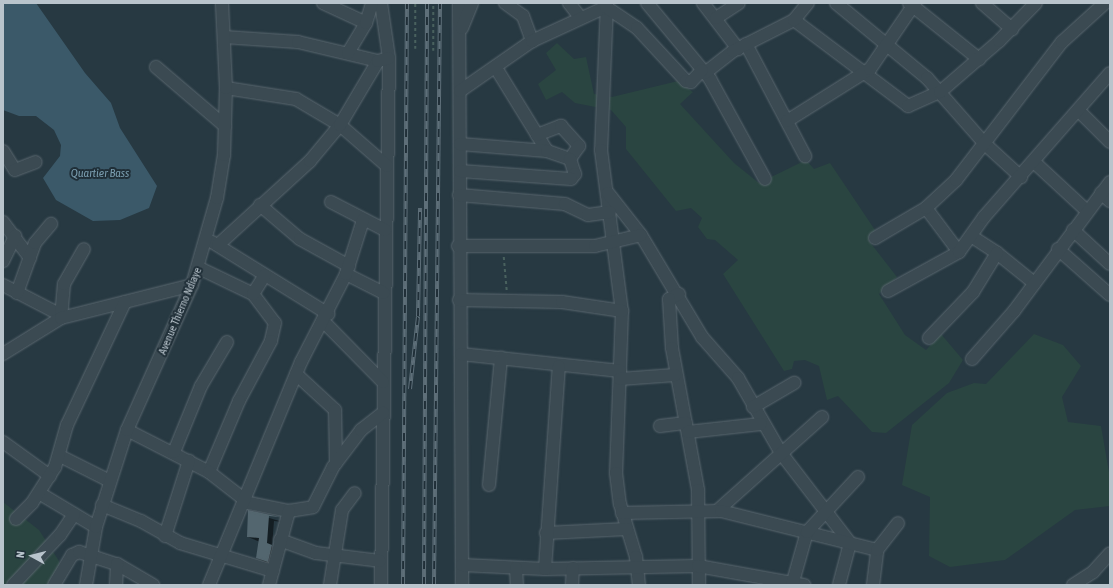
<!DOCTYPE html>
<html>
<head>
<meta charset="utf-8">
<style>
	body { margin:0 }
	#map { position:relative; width:1113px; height:588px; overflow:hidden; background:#273942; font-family:"Asap Condensed",sans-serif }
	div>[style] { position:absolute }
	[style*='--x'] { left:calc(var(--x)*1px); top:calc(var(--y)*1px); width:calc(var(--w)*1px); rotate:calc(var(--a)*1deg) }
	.green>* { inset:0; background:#2a4541 }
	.water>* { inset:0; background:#3b5969 }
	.shadow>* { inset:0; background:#0007 }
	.building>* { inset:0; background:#53666f }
	.path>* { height:1.5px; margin-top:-0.75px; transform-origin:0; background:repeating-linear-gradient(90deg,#49615e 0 3px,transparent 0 6px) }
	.roads { filter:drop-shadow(0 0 1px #5a676f) drop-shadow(0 0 1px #5a676f) }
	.minor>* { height:12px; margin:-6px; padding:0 6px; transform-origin:6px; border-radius:6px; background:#3b4a52 }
	.rail>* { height:4px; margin-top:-2px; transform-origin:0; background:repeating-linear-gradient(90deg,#202f38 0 8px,#5e6f79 0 16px); box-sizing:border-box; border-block:1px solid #5e6f79 }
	span { translate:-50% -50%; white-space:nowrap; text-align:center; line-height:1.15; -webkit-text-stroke:4px #202f38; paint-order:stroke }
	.street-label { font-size:11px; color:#b9c4cc }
	.water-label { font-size:12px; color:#799cae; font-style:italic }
	.frame { position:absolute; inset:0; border:4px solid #b9c4cc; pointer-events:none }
	.north { position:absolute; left:12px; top:536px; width:40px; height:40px; -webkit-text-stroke:3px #202f38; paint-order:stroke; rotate:277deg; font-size:11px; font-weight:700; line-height:16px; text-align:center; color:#b9c4cc }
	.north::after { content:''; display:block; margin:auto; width:14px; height:18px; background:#b9c4cc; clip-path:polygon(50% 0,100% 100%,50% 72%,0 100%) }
</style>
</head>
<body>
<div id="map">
	<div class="green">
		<i style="clip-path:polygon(557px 43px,574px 59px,586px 57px,594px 94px,612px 97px,678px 81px,693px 92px,680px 104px,734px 163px,759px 183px,806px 160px,814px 169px,830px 163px,875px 230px,869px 241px,897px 277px,879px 294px,905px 335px,926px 350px,941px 334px,963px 360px,949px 383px,886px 433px,872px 432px,838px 396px,827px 400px,819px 366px,805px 360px,794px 361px,792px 369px,784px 371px,723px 274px,738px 260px,715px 240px,707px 239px,698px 227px,702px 218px,691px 208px,676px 211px,626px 149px,626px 127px,611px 110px,575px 103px,562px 92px,546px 100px,538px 84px,556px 70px,546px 53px)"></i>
		<i style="clip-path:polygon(1034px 334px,1063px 345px,1081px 366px,1062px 397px,1068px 422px,1101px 426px,1110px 478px,1110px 506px,1075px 510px,1005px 560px,950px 567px,929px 556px,930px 497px,902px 485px,912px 425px,947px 393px,974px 383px,986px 384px)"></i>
		<i style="clip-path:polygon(3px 502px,39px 530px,59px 561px,61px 585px,3px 585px)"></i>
	</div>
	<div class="water">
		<i style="clip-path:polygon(3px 3px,36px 3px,85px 73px,111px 103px,120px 128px,157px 186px,149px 208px,120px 220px,93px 221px,56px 200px,43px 178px,60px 156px,61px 145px,54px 130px,36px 116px,19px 116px,3px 110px)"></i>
	</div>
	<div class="shadow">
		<i style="clip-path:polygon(249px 512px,283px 522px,274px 521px,272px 547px,277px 551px,273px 566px,257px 558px,260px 542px,248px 537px)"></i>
	</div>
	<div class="building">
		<i style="clip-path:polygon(248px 510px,280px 517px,269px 516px,267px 543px,272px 545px,268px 562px,256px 558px,259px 538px,247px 537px)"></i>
	</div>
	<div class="path">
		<i style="--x:415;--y:49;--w:46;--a:-90"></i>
		<i style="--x:433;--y:51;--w:48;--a:-90"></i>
		<i style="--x:504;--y:257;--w:34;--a:85"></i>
	</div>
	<div class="roads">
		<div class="minor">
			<i style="--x:323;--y:3;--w:47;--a:24.9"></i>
			<i style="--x:381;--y:3;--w:56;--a:81.7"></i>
			<i style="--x:389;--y:58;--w:527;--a:90.87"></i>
			<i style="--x:459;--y:3;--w:582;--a:89.7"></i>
			<i style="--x:505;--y:3;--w:22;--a:36"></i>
			<i style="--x:523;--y:16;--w:27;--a:70"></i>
			<i style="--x:569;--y:3;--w:18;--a:52"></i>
			<i style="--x:607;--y:3;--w:147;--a:92.3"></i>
			<i style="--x:601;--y:150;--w:162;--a:82.6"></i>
			<i style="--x:622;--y:311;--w:162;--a:92.1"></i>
			<i style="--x:616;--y:473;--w:31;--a:83"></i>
			<i style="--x:620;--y:504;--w:55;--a:73.2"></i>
			<i style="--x:636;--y:557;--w:28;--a:84"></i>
			<i style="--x:647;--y:3;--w:99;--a:50.3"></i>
			<i style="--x:710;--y:79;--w:114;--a:61.2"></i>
			<i style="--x:703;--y:3;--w:58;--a:52.7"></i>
			<i style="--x:836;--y:3;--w:118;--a:39.5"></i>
			<i style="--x:927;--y:78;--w:88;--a:48.7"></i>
			<i style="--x:985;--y:144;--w:49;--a:42.5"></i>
			<i style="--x:909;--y:3;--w:90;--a:38.7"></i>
			<i style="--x:982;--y:3;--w:40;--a:41"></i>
			<i style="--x:716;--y:18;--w:27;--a:-33"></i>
			<i style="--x:794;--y:20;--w:143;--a:37"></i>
			<i style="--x:908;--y:106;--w:35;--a:-24"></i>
			<i style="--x:940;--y:92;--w:78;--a:-40.8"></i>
			<i style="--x:999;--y:41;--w:53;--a:-45.8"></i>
			<i style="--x:462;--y:28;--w:27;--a:-68"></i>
			<i style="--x:224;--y:37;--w:74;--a:3.9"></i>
			<i style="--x:298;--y:42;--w:82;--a:13.4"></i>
			<i style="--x:746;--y:44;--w:127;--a:62.2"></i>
			<i style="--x:348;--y:53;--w:35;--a:-59"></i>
			<i style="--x:366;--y:23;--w:21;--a:-73"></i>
			<i style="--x:156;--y:67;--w:91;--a:40.5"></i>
			<i style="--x:496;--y:68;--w:97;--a:58.4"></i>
			<i style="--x:705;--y:73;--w:36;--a:-38"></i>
			<i style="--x:733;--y:51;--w:68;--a:-26.9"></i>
			<i style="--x:794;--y:20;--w:22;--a:-51"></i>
			<i style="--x:226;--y:88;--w:71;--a:8.9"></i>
			<i style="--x:296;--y:99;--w:51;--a:30.6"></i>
			<i style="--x:340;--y:125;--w:62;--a:41.1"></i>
			<i style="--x:460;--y:91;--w:88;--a:-34.8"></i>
			<i style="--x:532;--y:41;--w:81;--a:-24.7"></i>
			<i style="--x:606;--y:7;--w:37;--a:34"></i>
			<i style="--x:637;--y:28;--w:72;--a:47.2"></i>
			<i style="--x:686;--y:81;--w:5;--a:11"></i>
			<i style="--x:691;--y:82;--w:16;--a:-47"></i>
			<i style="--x:1079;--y:111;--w:44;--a:45"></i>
			<i style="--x:787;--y:121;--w:98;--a:-32.1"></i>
			<i style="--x:870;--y:69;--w:80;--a:-55.7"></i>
			<i style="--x:537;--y:135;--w:26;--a:-21"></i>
			<i style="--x:561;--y:126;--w:27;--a:48"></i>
			<i style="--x:579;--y:146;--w:16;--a:125"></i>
			<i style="--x:460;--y:144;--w:87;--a:4.6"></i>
			<i style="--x:547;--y:151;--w:24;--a:19"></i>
			<i style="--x:570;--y:159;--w:16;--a:72"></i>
			<i style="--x:575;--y:174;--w:6;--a:129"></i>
			<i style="--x:571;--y:179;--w:111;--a:-175.9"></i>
			<i style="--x:3;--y:151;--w:22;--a:58"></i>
			<i style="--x:15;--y:170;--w:22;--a:-21"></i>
			<i style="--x:1034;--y:162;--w:72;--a:42.8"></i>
			<i style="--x:608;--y:193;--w:53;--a:51.8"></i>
			<i style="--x:641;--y:235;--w:119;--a:59.1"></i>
			<i style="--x:702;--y:337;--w:55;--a:48.7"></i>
			<i style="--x:738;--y:378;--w:86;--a:60.2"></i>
			<i style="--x:781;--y:453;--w:113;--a:52.5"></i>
			<i style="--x:850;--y:543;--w:43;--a:104.7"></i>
			<i style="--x:1101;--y:193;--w:12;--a:42"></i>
			<i style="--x:459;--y:195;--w:106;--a:4.9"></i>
			<i style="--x:565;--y:204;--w:25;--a:26"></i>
			<i style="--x:588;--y:215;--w:22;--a:-8"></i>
			<i style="--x:331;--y:202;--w:61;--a:27.4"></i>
			<i style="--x:260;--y:205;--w:52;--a:40.4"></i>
			<i style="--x:300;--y:239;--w:56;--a:28.9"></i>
			<i style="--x:926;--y:208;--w:55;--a:53.1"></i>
			<i style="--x:3;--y:222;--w:45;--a:53.1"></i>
			<i style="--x:1073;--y:230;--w:50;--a:42.6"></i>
			<i style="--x:971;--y:236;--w:31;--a:33"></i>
			<i style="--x:997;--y:253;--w:48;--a:39"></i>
			<i style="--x:875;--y:238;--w:59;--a:-30.5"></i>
			<i style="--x:926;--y:208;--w:41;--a:-43"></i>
			<i style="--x:956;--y:180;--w:174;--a:-52.5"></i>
			<i style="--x:1062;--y:42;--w:58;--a:-42.2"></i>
			<i style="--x:212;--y:242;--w:137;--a:31.8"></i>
			<i style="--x:218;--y:245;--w:125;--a:-42.4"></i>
			<i style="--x:310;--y:161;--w:47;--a:-50.2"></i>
			<i style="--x:340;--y:125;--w:74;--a:-59.3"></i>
			<i style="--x:378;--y:61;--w:11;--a:-15"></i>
			<i style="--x:458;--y:246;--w:137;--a:0"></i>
			<i style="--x:595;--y:246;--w:47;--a:-13.4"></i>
			<i style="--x:1058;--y:249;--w:69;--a:41.5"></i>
			<i style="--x:3;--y:261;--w:28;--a:-64"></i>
			<i style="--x:199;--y:268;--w:60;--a:25.7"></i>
			<i style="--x:253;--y:294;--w:36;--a:53"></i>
			<i style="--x:275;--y:323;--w:18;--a:103"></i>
			<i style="--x:271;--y:341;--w:68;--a:118.1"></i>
			<i style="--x:239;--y:401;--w:77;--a:112.9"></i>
			<i style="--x:346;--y:274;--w:42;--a:26.6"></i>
			<i style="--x:3;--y:285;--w:65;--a:27.3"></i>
			<i style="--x:888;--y:291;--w:81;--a:-28.8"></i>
			<i style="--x:959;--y:252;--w:43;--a:-54.5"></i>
			<i style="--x:984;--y:217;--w:191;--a:-48.8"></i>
			<i style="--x:17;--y:293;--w:53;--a:-70.2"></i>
			<i style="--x:35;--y:243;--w:25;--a:-50"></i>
			<i style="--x:253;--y:294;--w:22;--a:-58"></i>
			<i style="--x:679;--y:294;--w:11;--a:153"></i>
			<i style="--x:669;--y:299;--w:49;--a:86.5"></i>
			<i style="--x:672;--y:348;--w:144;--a:79.6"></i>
			<i style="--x:698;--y:490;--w:95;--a:89.4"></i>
			<i style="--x:459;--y:300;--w:103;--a:1.1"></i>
			<i style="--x:562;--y:302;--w:61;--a:8.5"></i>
			<i style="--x:61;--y:318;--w:34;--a:-85"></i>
			<i style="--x:64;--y:284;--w:40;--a:-60.3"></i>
			<i style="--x:324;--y:322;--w:84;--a:45.5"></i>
			<i style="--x:929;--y:338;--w:64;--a:-46.3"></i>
			<i style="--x:973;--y:292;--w:46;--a:-58.4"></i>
			<i style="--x:3;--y:354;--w:68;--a:-31.8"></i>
			<i style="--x:61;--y:318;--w:135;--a:-14.1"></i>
			<i style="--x:461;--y:354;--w:160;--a:6.1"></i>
			<i style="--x:972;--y:359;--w:64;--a:-48.8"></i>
			<i style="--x:1014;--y:311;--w:161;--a:-53.3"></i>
			<i style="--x:296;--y:374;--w:53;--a:42.7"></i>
			<i style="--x:335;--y:410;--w:53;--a:88.9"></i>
			<i style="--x:620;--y:379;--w:55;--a:-4.2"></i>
			<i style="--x:753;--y:407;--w:48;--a:-30.3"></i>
			<i style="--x:660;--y:426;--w:26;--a:-7"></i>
			<i style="--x:127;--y:430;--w:92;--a:27.1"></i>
			<i style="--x:209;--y:472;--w:46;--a:37.9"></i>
			<i style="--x:688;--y:432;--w:73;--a:-6.3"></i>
			<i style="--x:3;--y:442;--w:58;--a:35.9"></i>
			<i style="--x:174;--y:452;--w:71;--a:-67.8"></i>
			<i style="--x:201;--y:386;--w:51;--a:-59.4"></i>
			<i style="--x:60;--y:456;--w:56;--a:26.6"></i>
			<i style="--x:489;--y:485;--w:128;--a:-84.6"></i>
			<i style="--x:39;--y:493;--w:66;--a:30.8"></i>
			<i style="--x:244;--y:502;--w:46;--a:11.3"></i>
			<i style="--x:289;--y:511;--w:24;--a:-9"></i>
			<i style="--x:313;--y:507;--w:45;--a:-63.4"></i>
			<i style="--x:333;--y:467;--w:46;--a:-52.9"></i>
			<i style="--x:361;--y:430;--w:28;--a:-38"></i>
			<i style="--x:102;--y:505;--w:42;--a:22.3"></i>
			<i style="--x:141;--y:521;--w:45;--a:29.4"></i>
			<i style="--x:180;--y:543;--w:97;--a:16.8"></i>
			<i style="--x:717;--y:511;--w:141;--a:-41.8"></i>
			<i style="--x:622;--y:513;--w:99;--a:-1.2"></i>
			<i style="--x:721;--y:511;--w:161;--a:14"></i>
			<i style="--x:16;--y:519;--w:23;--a:-45"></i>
			<i style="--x:32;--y:503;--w:43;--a:-57.4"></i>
			<i style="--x:55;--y:467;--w:44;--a:-74.1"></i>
			<i style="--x:67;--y:425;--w:136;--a:-64.8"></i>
			<i style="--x:546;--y:533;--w:81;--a:-2.8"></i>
			<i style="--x:165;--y:536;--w:79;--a:-72.3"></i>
			<i style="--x:280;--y:540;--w:38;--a:20"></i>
			<i style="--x:316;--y:553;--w:64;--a:7.1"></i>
			<i style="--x:462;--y:565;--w:83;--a:2.8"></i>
			<i style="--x:545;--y:569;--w:153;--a:-1.1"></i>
			<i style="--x:698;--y:566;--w:108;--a:10.2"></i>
			<i style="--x:516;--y:568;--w:17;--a:87"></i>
			<i style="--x:545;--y:569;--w:203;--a:-86.1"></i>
			<i style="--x:13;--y:585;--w:69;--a:-46.8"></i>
			<i style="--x:60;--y:535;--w:25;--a:-56"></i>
			<i style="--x:54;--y:585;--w:35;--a:-59"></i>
			<i style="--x:72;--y:555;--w:8;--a:-23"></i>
			<i style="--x:79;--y:552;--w:40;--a:18"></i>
			<i style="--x:117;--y:564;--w:42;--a:30.3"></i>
			<i style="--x:86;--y:585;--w:59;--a:-80.2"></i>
			<i style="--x:96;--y:527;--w:102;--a:-72.3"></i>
			<i style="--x:127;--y:430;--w:159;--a:-65.9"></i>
			<i style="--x:192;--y:285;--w:91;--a:-74"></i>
			<i style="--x:217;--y:198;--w:44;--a:-80.8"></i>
			<i style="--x:224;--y:155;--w:67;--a:-88.3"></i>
			<i style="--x:226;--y:88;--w:85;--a:-92.7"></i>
			<i style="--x:116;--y:585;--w:21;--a:-87"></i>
			<i style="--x:209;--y:585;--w:241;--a:-67.6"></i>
			<i style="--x:301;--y:362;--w:99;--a:-62.9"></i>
			<i style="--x:346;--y:274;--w:57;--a:-72.5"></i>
			<i style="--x:269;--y:585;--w:77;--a:-74.9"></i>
			<i style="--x:330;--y:585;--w:76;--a:-80.9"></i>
			<i style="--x:342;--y:510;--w:21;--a:-53"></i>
			<i style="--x:572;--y:585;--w:17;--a:-87"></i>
			<i style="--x:792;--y:585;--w:55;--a:-74.2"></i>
			<i style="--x:807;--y:532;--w:75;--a:-47.2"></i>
			<i style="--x:873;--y:585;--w:35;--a:-83"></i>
			<i style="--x:877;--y:550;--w:34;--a:-52"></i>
			<i style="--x:1073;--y:585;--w:24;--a:-33"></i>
			<i style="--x:1093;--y:572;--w:25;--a:-48"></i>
		</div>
	</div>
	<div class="rail">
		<i style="--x:410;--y:389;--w:73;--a:-83.7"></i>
		<i style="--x:418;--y:316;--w:108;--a:-88.9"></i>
		<i style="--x:403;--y:585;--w:582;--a:-89.61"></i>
		<i style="--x:424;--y:585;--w:582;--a:-89.7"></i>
		<i style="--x:434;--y:585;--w:582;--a:-89.41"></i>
	</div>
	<div class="street-label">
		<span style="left:180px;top:311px;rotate:-67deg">Avenue Thierno Ndiaye</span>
	</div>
	<div class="water-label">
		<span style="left:100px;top:174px">Quartier Bass</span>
	</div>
	<div class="frame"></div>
	<div class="north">N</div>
</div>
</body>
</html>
